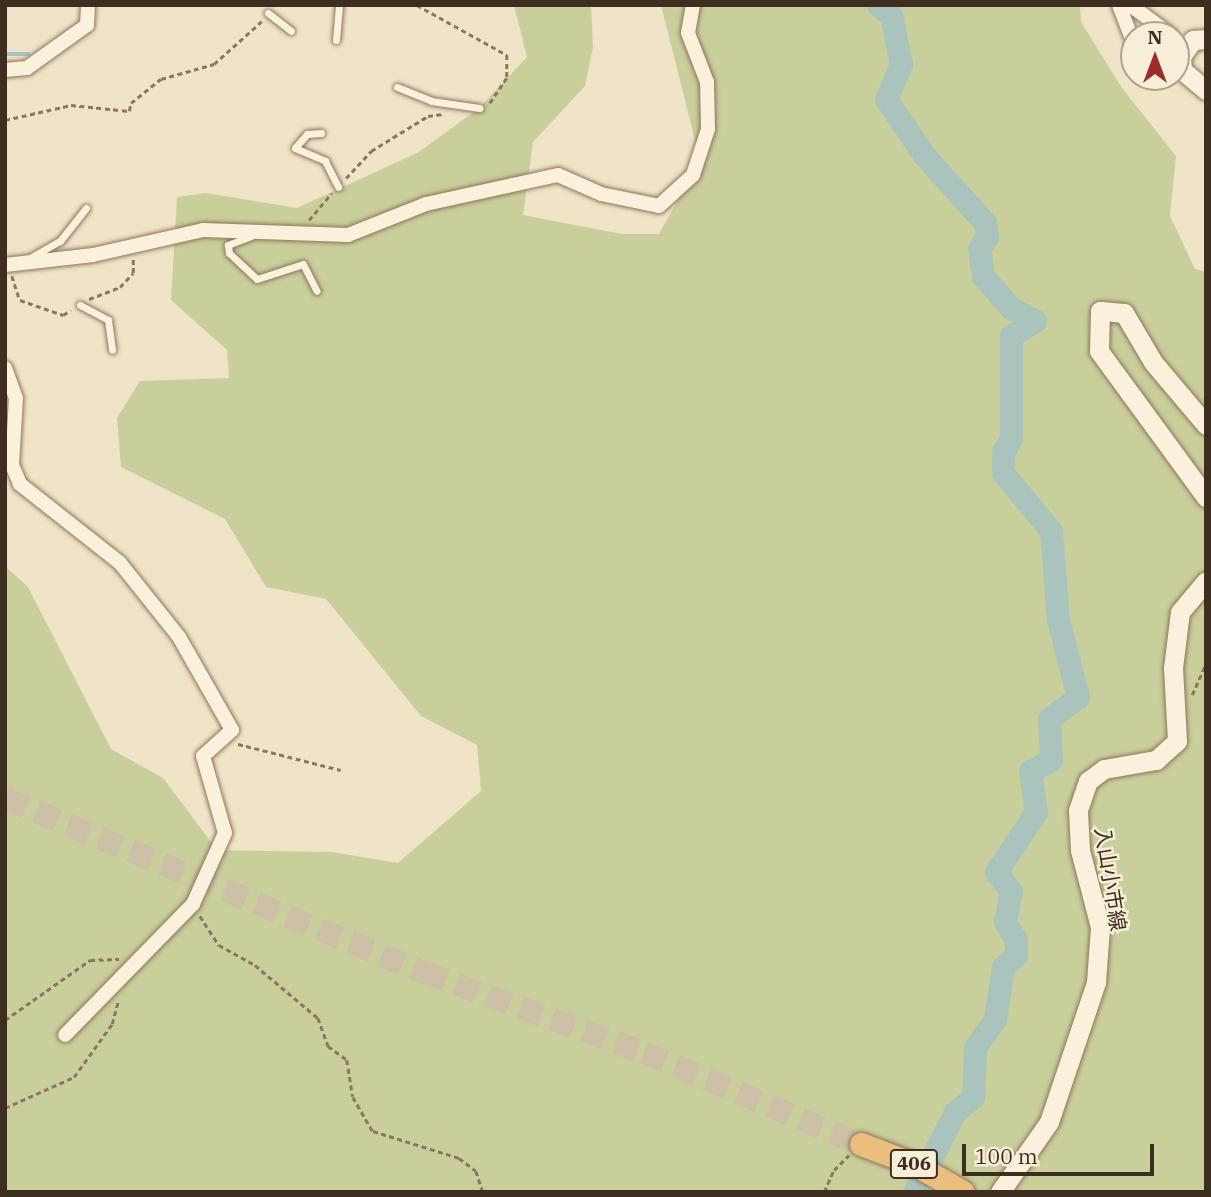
<!DOCTYPE html>
<html>
<head>
<meta charset="utf-8">
<style>
	body { margin:0 }
	#map { position:relative; width:1211px; height:1197px; overflow:hidden; background:#f0e4c8; font-family:"IBM Plex Serif","Noto Sans JP",serif }
	div>[style] { position:absolute }
	[style*='--x'] { left:calc(var(--x)*1px); top:calc(var(--y)*1px); width:calc(var(--w)*1px); rotate:calc(var(--a)*1deg) }
	.green>* { inset:0; background:#c9cf9b }
	.stream>* { height:3.5px; margin:-1.75px; padding:0 1.75px; transform-origin:1.75px; border-radius:1.75px; background:#a9c4bc }
	.river>* { height:23px; margin:-11.5px; padding:0 11.5px; transform-origin:11.5px; border-radius:11.5px; background:#a9c4bc }
	.trunk-tunnel>* { height:23px; margin-top:-11.5px; transform-origin:0; background:repeating-linear-gradient(90deg,#ccc0a6 0 23px,transparent 0 34px) }
	.path>* { height:2.5px; margin-top:-1.25px; transform-origin:0; background:repeating-linear-gradient(90deg,#8d765c 0 5px,transparent 0 8.5px) }
	.roads { filter:drop-shadow(0 0 2px #8d765c) drop-shadow(0 0 2px #8d765c) }
	.service>* { height:7px; margin:-3.5px; padding:0 3.5px; transform-origin:3.5px; border-radius:3.5px; background:#faf1dc }
	.minor>* { height:14px; margin:-7px; padding:0 7px; transform-origin:7px; border-radius:7px; background:#faf1dc }
	.secondary>* { height:19px; margin:-9.5px; padding:0 9.5px; transform-origin:9.5px; border-radius:9.5px; background:#faf1dc }
	.trunk>* { height:23px; margin:-11.5px; padding:0 11.5px; transform-origin:11.5px; border-radius:11.5px; background:#eabe7c }
	span { translate:-50% -50%; white-space:nowrap; text-align:center; line-height:1.15; -webkit-text-stroke:5px #f7eed8; paint-order:stroke }
	.shield-label span { padding:2px 5px; background:#f7eed8; border:2px solid; border-radius:5px; -webkit-text-stroke-width:0 }
	.shield-label { font-size:19px; color:#3d2e20; font-weight:700 }
	.street-label { font-size:21px; color:#3d2e20 }
	.frame { position:absolute; inset:0; border:7px solid #3d2e20; pointer-events:none }
	.north { position:absolute; left:1120px; top:21px; width:70px; height:70px; box-sizing:border-box; background:#f7eed8; border:2px solid #ada18e; border-radius:50%; rotate:0deg; font-size:19px; font-weight:700; line-height:28px; text-align:center; color:#3d2e20 }
	.north::after { content:''; display:block; margin:auto; width:24px; height:32px; background:#9e2a2b; clip-path:polygon(50% 0,100% 100%,50% 72%,0 100%) }
	.scale { position:absolute; left:962px; top:1144px; width:192px; height:32px; box-sizing:border-box; border:4px solid #3d2e20; border-top:0; padding-left:9px; font-size:21px; line-height:24px; white-space:nowrap; color:#3d2e20; -webkit-text-stroke:5px #f7eed8; paint-order:stroke }
</style>
</head>
<body>
<div id="map">
	<div class="green">
		<i style="clip-path:polygon(514px 5px,591px 5px,593px 47px,585px 86px,533px 142px,523px 215px,622px 234px,659px 234px,700px 160px,661px 5px,1080px 5px,1081px 22px,1122px 88px,1176px 156px,1170px 216px,1195px 269px,1206px 272px,1206px 1192px,5px 1192px,5px 566px,28px 587px,111px 749px,163px 778px,217px 850px,332px 852px,398px 863px,481px 791px,477px 745px,421px 716px,326px 599px,266px 587px,225px 519px,121px 467px,117px 418px,140px 381px,229px 378px,227px 350px,171px 300px,177px 197px,206px 193px,297px 208px,419px 152px,479px 108px,527px 57px)"></i>
	</div>
	<div class="stream">
		<i style="--x:5;--y:54;--w:23;--a:0"></i>
	</div>
	<div class="river">
		<i style="--x:878;--y:5;--w:16;--a:38"></i>
		<i style="--x:891;--y:15;--w:50;--a:78.5"></i>
		<i style="--x:901;--y:64;--w:38;--a:113"></i>
		<i style="--x:886;--y:99;--w:68;--a:55.8"></i>
		<i style="--x:924;--y:155;--w:91;--a:48.1"></i>
		<i style="--x:985;--y:223;--w:14;--a:82"></i>
		<i style="--x:987;--y:237;--w:14;--a:124"></i>
		<i style="--x:979;--y:249;--w:27;--a:82"></i>
		<i style="--x:983;--y:276;--w:43;--a:48.8"></i>
		<i style="--x:1011;--y:308;--w:27;--a:28"></i>
		<i style="--x:1035;--y:321;--w:28;--a:148"></i>
		<i style="--x:1011;--y:336;--w:102;--a:90"></i>
		<i style="--x:1011;--y:438;--w:17;--a:118"></i>
		<i style="--x:1003;--y:453;--w:20;--a:90"></i>
		<i style="--x:1003;--y:473;--w:75;--a:50.4"></i>
		<i style="--x:1051;--y:531;--w:89;--a:85.5"></i>
		<i style="--x:1058;--y:620;--w:80;--a:75.4"></i>
		<i style="--x:1078;--y:697;--w:36;--a:143"></i>
		<i style="--x:1049;--y:719;--w:41;--a:87.2"></i>
		<i style="--x:1051;--y:760;--w:24;--a:152"></i>
		<i style="--x:1030;--y:771;--w:41;--a:81.7"></i>
		<i style="--x:1036;--y:812;--w:72;--a:123.7"></i>
		<i style="--x:996;--y:872;--w:24;--a:52"></i>
		<i style="--x:1011;--y:891;--w:31;--a:101"></i>
		<i style="--x:1005;--y:921;--w:22;--a:60"></i>
		<i style="--x:1016;--y:940;--w:15;--a:90"></i>
		<i style="--x:1016;--y:955;--w:18;--a:137"></i>
		<i style="--x:1003;--y:967;--w:53;--a:98.7"></i>
		<i style="--x:995;--y:1019;--w:35;--a:125"></i>
		<i style="--x:975;--y:1048;--w:49;--a:92.3"></i>
		<i style="--x:973;--y:1097;--w:23;--a:140"></i>
		<i style="--x:955;--y:1112;--w:90;--a:117.1"></i>
	</div>
	<div class="trunk-tunnel">
		<i style="--x:5;--y:798;--w:454;--a:22.6"></i>
		<i style="--x:424;--y:972;--w:234;--a:20"></i>
		<i style="--x:644;--y:1052;--w:236;--a:23"></i>
	</div>
	<div class="path">
		<i style="--x:417;--y:5;--w:103;--a:29.1"></i>
		<i style="--x:507;--y:55;--w:23;--a:90"></i>
		<i style="--x:507;--y:78;--w:34;--a:124"></i>
		<i style="--x:5;--y:120;--w:68;--a:-12.8"></i>
		<i style="--x:71;--y:105;--w:58;--a:5.9"></i>
		<i style="--x:129;--y:111;--w:8;--a:-76"></i>
		<i style="--x:131;--y:103;--w:38;--a:-39"></i>
		<i style="--x:161;--y:79;--w:55;--a:-15.8"></i>
		<i style="--x:214;--y:64;--w:64;--a:-41.9"></i>
		<i style="--x:346;--y:178;--w:37;--a:-47"></i>
		<i style="--x:371;--y:151;--w:67;--a:-31.6"></i>
		<i style="--x:428;--y:116;--w:15;--a:-8"></i>
		<i style="--x:309;--y:220;--w:35;--a:-50"></i>
		<i style="--x:12;--y:276;--w:25;--a:72"></i>
		<i style="--x:20;--y:300;--w:46;--a:19.2"></i>
		<i style="--x:63;--y:315;--w:9;--a:-32"></i>
		<i style="--x:89;--y:299;--w:33;--a:-21"></i>
		<i style="--x:120;--y:287;--w:19;--a:-47"></i>
		<i style="--x:133;--y:273;--w:14;--a:-90"></i>
		<i style="--x:1192;--y:695;--w:35;--a:-66"></i>
		<i style="--x:238;--y:744;--w:106;--a:14.2"></i>
		<i style="--x:200;--y:916;--w:35;--a:57"></i>
		<i style="--x:219;--y:945;--w:41;--a:29.1"></i>
		<i style="--x:255;--y:965;--w:82;--a:40.1"></i>
		<i style="--x:318;--y:1018;--w:30;--a:70"></i>
		<i style="--x:328;--y:1046;--w:24;--a:36"></i>
		<i style="--x:347;--y:1060;--w:37;--a:81"></i>
		<i style="--x:353;--y:1097;--w:39;--a:60"></i>
		<i style="--x:373;--y:1131;--w:90;--a:17.4"></i>
		<i style="--x:459;--y:1158;--w:21;--a:37"></i>
		<i style="--x:476;--y:1171;--w:22;--a:72"></i>
		<i style="--x:5;--y:1020;--w:104;--a:-35.2"></i>
		<i style="--x:90;--y:960;--w:29;--a:-2"></i>
		<i style="--x:5;--y:1108;--w:76;--a:-24.2"></i>
		<i style="--x:74;--y:1077;--w:65;--a:-54.4"></i>
		<i style="--x:112;--y:1024;--w:24;--a:-75"></i>
		<i style="--x:824;--y:1192;--w:24;--a:-66"></i>
		<i style="--x:834;--y:1170;--w:21;--a:-45"></i>
	</div>
	<div class="roads">
		<div class="service">
			<i style="--x:268;--y:13;--w:29;--a:38"></i>
			<i style="--x:336;--y:40;--w:35;--a:-85"></i>
			<i style="--x:397;--y:87;--w:37;--a:22"></i>
			<i style="--x:431;--y:101;--w:49;--a:8.3"></i>
			<i style="--x:321;--y:133;--w:14;--a:176"></i>
			<i style="--x:307;--y:134;--w:18;--a:131"></i>
			<i style="--x:295;--y:148;--w:33;--a:23"></i>
			<i style="--x:325;--y:161;--w:29;--a:63"></i>
			<i style="--x:251;--y:236;--w:25;--a:159"></i>
			<i style="--x:228;--y:245;--w:8;--a:83"></i>
			<i style="--x:229;--y:253;--w:38;--a:43"></i>
			<i style="--x:257;--y:279;--w:48;--a:-18.1"></i>
			<i style="--x:303;--y:264;--w:30;--a:63"></i>
			<i style="--x:30;--y:258;--w:34;--a:-30"></i>
			<i style="--x:60;--y:241;--w:42;--a:-51.8"></i>
			<i style="--x:80;--y:305;--w:32;--a:28"></i>
			<i style="--x:108;--y:320;--w:30;--a:82"></i>
		</div>
		<div class="minor">
			<i style="--x:1119;--y:5;--w:42;--a:69"></i>
			<i style="--x:1130;--y:5;--w:51;--a:36.2"></i>
			<i style="--x:5;--y:70;--w:22;--a:-5"></i>
			<i style="--x:27;--y:68;--w:74;--a:-35.6"></i>
			<i style="--x:87;--y:25;--w:20;--a:-87"></i>
			<i style="--x:5;--y:265;--w:89;--a:-6.5"></i>
			<i style="--x:93;--y:255;--w:113;--a:-12.8"></i>
			<i style="--x:203;--y:230;--w:145;--a:2"></i>
			<i style="--x:348;--y:235;--w:84;--a:-21.7"></i>
			<i style="--x:426;--y:204;--w:135;--a:-12.4"></i>
			<i style="--x:558;--y:175;--w:47;--a:23.8"></i>
			<i style="--x:601;--y:194;--w:59;--a:11.7"></i>
			<i style="--x:659;--y:206;--w:46;--a:-42.4"></i>
			<i style="--x:693;--y:175;--w:48;--a:-71.9"></i>
			<i style="--x:708;--y:129;--w:47;--a:-91.2"></i>
			<i style="--x:707;--y:82;--w:53;--a:-111.2"></i>
			<i style="--x:688;--y:33;--w:28;--a:-80"></i>
			<i style="--x:5;--y:368;--w:32;--a:70"></i>
			<i style="--x:16;--y:398;--w:67;--a:93.4"></i>
			<i style="--x:12;--y:465;--w:21;--a:67"></i>
			<i style="--x:20;--y:484;--w:127;--a:38.3"></i>
			<i style="--x:120;--y:563;--w:95;--a:51.4"></i>
			<i style="--x:179;--y:637;--w:107;--a:60.3"></i>
			<i style="--x:232;--y:730;--w:39;--a:138"></i>
			<i style="--x:203;--y:756;--w:80;--a:74.1"></i>
			<i style="--x:225;--y:833;--w:78;--a:114.3"></i>
			<i style="--x:193;--y:904;--w:183;--a:134.3"></i>
		</div>
		<div class="secondary">
			<i style="--x:1206;--y:39;--w:13;--a:176"></i>
			<i style="--x:1193;--y:40;--w:20;--a:127"></i>
			<i style="--x:1181;--y:56;--w:14;--a:86"></i>
			<i style="--x:1182;--y:70;--w:31;--a:40"></i>
			<i style="--x:1206;--y:425;--w:82;--a:-130.1"></i>
			<i style="--x:1153;--y:362;--w:57;--a:-120.6"></i>
			<i style="--x:1124;--y:313;--w:24;--a:-175"></i>
			<i style="--x:1100;--y:311;--w:40;--a:91.4"></i>
			<i style="--x:1099;--y:351;--w:181;--a:53.8"></i>
			<i style="--x:1000;--y:1192;--w:85;--a:-55"></i>
			<i style="--x:1049;--y:1122;--w:148;--a:-71.4"></i>
			<i style="--x:1096;--y:982;--w:55;--a:-85.8"></i>
			<i style="--x:1100;--y:927;--w:80;--a:-104.6"></i>
			<i style="--x:1080;--y:850;--w:40;--a:-92.9"></i>
			<i style="--x:1078;--y:810;--w:31;--a:-71"></i>
			<i style="--x:1088;--y:781;--w:20;--a:-37"></i>
			<i style="--x:1104;--y:769;--w:53;--a:-9.8"></i>
			<i style="--x:1156;--y:760;--w:28;--a:-42"></i>
			<i style="--x:1177;--y:741;--w:73;--a:-93.1"></i>
			<i style="--x:1173;--y:668;--w:56;--a:-82.9"></i>
			<i style="--x:1180;--y:612;--w:40;--a:-50"></i>
		</div>
		<div class="trunk">
			<i style="--x:861;--y:1144;--w:57;--a:20.7"></i>
			<i style="--x:914;--y:1164;--w:56;--a:29.7"></i>
		</div>
	</div>
	<div class="shield-label">
		<span style="left:914px;top:1164px">406</span>
	</div>
	<div class="street-label">
		<span style="left:1111px;top:879px;rotate:81deg">入山小市線</span>
	</div>
	<div class="frame"></div>
	<div class="north">N</div>
	<div class="scale">100 m</div>
</div>
</body>
</html>
